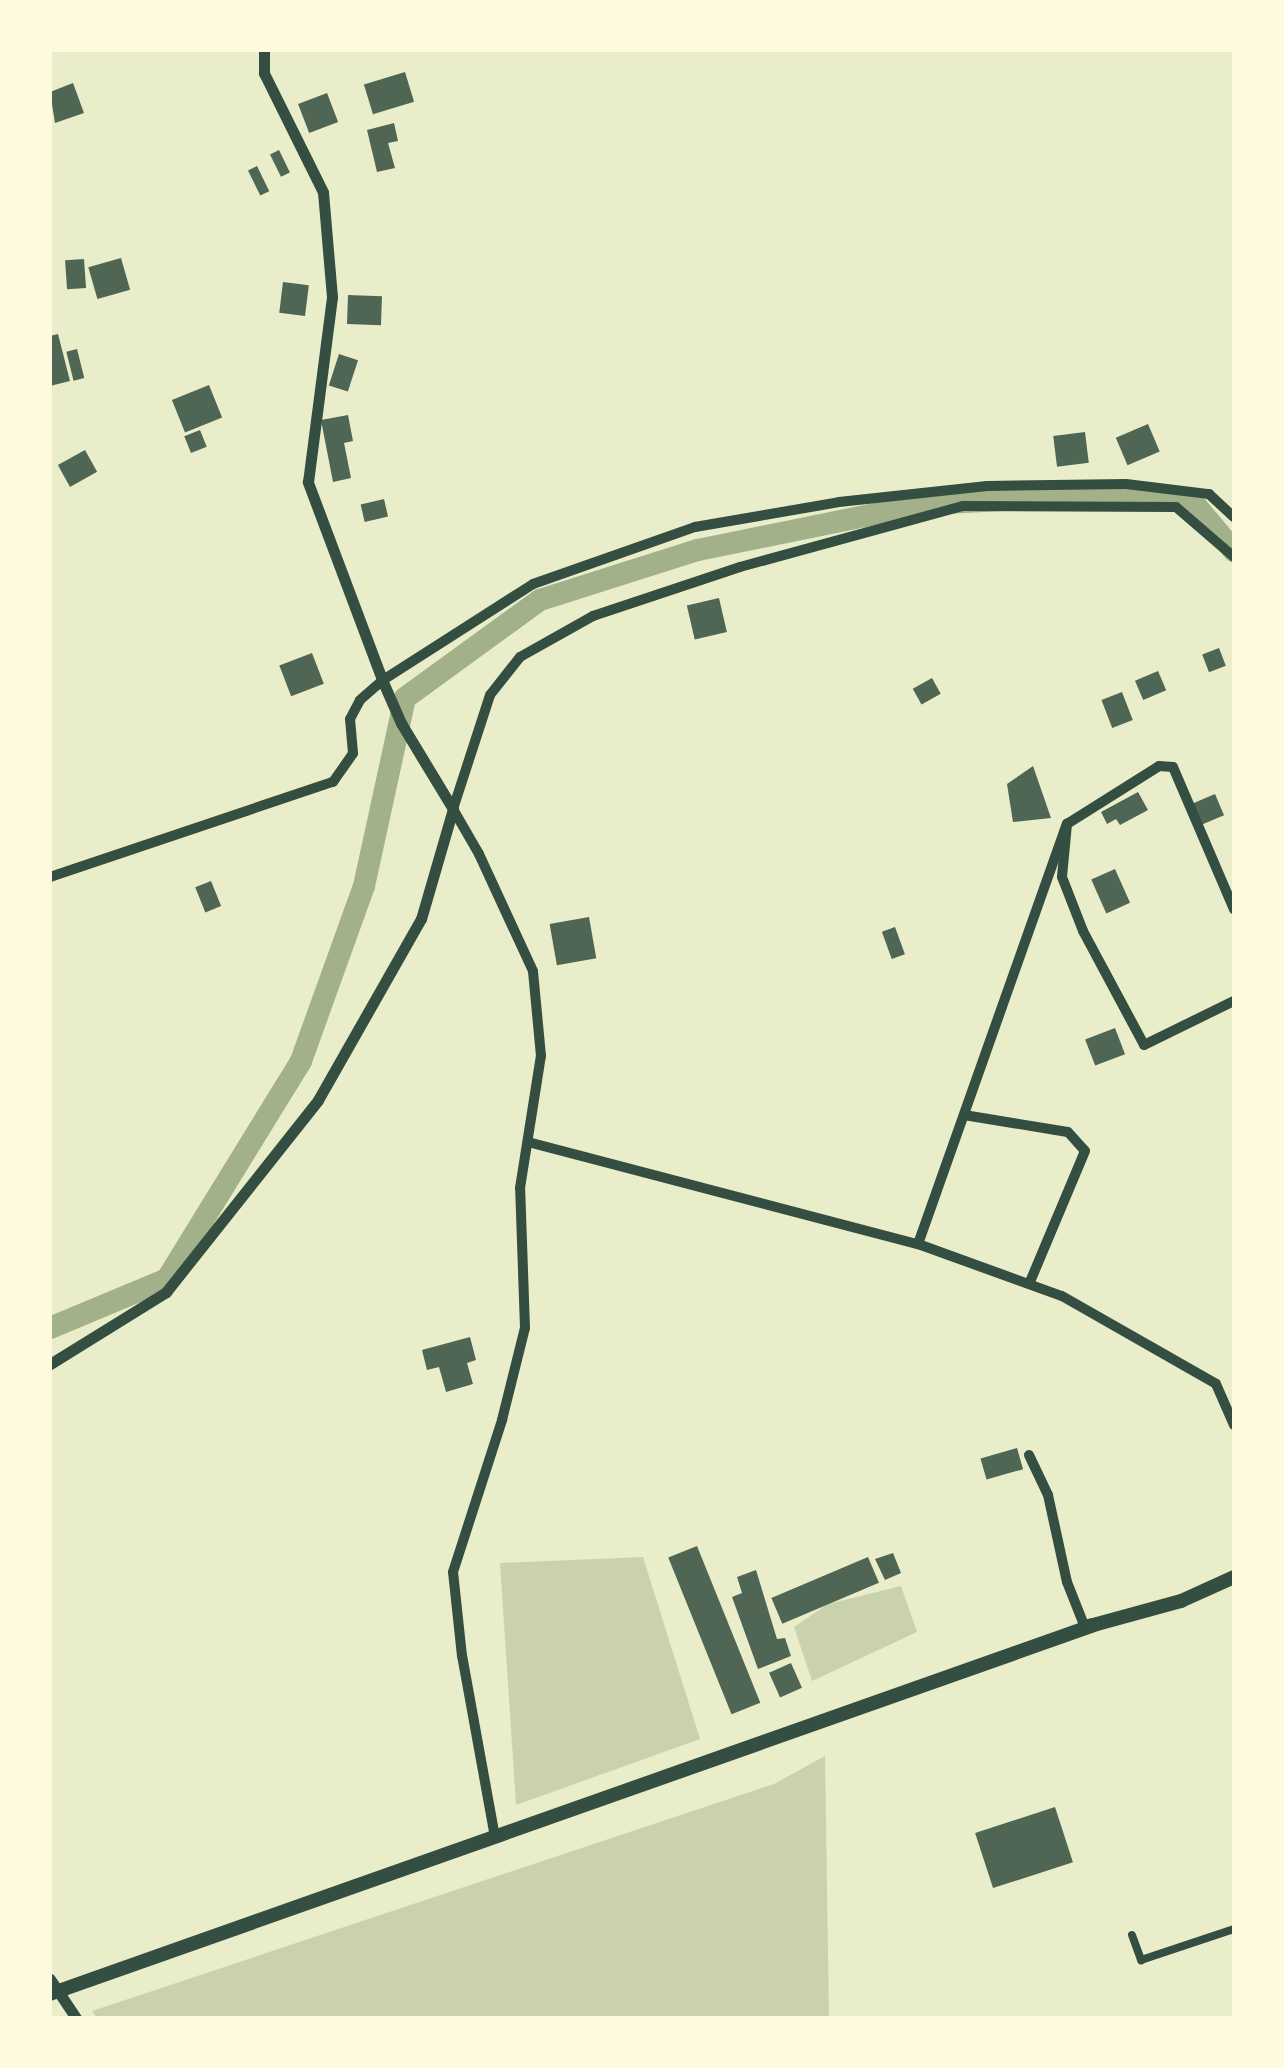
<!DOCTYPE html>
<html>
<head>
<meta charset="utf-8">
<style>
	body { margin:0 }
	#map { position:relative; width:1284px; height:2068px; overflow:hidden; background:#e9edc9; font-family:"Roboto Condensed",sans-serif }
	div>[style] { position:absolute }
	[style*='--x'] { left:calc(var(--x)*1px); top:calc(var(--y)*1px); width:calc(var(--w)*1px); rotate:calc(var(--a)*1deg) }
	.green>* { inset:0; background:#cad2ad }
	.canal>* { height:22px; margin:-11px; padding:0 11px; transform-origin:11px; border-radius:11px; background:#a3b18a }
	.building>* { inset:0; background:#4f6655; transform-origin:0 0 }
	.pedestrian>* { height:8px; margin:-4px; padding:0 4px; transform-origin:4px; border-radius:4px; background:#344e41 }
	.minor>* { height:10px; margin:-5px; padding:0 5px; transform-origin:5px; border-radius:5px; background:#344e41 }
	.tertiary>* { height:11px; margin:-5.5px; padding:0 5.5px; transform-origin:5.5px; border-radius:5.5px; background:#344e41 }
	.secondary>* { height:14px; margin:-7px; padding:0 7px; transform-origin:7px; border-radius:7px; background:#344e41 }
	span { translate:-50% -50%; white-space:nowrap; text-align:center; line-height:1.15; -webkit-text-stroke:10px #fefae0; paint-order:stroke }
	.frame { position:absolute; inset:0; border:52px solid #fefae0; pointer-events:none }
</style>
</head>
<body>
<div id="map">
	<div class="green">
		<i style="clip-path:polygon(643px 1557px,700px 1739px,516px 1805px,500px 1563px)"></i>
		<i style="clip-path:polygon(901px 1586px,917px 1632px,812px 1681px,794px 1627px,828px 1604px)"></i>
		<i style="clip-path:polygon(825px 1756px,829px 2018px,97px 2018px,92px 2011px,774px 1784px)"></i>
	</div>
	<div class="canal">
		<i style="--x:50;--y:1328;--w:127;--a:-22.7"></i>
		<i style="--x:167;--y:1279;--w:256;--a:-58.4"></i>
		<i style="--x:301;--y:1061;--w:186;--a:-70.2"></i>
		<i style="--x:364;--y:886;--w:192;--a:-77.7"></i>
		<i style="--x:405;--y:698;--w:167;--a:-36"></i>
		<i style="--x:540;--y:600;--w:166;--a:-17.6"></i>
		<i style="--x:698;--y:550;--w:232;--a:-11.5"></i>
		<i style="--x:925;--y:504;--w:208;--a:-3"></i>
		<i style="--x:1133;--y:493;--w:61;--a:8.5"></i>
		<i style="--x:1193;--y:502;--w:64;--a:50.1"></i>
	</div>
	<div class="building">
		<i style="left:405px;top:72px;width:31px;height:43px;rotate:73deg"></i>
		<i style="clip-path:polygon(73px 83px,84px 113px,55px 123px,50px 92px)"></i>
		<i style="left:327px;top:93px;width:31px;height:31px;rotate:69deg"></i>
		<i style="clip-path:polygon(394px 123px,398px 141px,388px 143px,395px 168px,377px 172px,367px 130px)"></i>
		<i style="left:279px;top:150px;width:25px;height:10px;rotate:64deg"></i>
		<i style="left:257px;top:166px;width:28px;height:10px;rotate:64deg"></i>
		<i style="left:121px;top:258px;width:33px;height:34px;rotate:74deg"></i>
		<i style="left:84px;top:259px;width:29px;height:19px;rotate:86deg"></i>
		<i style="left:283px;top:282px;width:26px;height:31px;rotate:7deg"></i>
		<i style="left:348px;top:295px;width:34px;height:29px;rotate:2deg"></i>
		<i style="clip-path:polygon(58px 334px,70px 381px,50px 386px,50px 336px)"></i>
		<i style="left:77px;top:349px;width:30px;height:11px;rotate:76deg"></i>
		<i style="left:339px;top:354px;width:20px;height:33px;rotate:18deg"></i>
		<i style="left:209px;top:385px;width:35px;height:40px;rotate:68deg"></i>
		<i style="clip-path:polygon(348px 415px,353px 441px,344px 443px,351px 478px,333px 482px,321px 420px)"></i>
		<i style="left:1148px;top:424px;width:30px;height:35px;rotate:67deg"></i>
		<i style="left:200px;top:430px;width:18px;height:17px;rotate:68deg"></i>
		<i style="left:1085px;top:432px;width:31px;height:32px;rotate:83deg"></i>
		<i style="left:85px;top:450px;width:25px;height:31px;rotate:61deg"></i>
		<i style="left:384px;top:499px;width:18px;height:24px;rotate:77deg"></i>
		<i style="left:719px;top:598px;width:35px;height:33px;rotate:77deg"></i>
		<i style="left:1219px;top:648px;width:19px;height:18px;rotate:69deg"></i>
		<i style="left:312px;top:653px;width:33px;height:35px;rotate:69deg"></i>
		<i style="left:1158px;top:671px;width:21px;height:25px;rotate:67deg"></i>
		<i style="left:932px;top:678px;width:18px;height:22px;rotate:61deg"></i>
		<i style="left:1122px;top:692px;width:30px;height:22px;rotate:69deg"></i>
		<i style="clip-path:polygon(1033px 766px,1051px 818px,1013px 822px,1007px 784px)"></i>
		<i style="clip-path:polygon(1138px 792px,1148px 810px,1120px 825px,1116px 819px,1107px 824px,1101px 812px)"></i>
		<i style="left:1215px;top:794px;width:23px;height:27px;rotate:67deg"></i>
		<i style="left:1115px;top:869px;width:37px;height:26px;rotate:66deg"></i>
		<i style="left:211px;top:881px;width:27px;height:17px;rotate:68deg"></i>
		<i style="left:589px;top:917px;width:42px;height:40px;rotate:80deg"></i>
		<i style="left:895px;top:927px;width:29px;height:14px;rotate:70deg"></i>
		<i style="left:1115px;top:1028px;width:28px;height:32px;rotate:69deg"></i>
		<i style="clip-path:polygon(470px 1337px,476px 1360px,467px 1363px,473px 1384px,446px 1392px,439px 1367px,427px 1370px,422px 1350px)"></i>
		<i style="left:1017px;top:1448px;width:22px;height:38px;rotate:74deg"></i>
		<i style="left:697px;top:1546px;width:169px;height:31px;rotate:68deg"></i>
		<i style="clip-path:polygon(893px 1553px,901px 1573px,885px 1580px,875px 1559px)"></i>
		<i style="left:868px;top:1557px;width:28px;height:105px;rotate:67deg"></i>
		<i style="clip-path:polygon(756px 1570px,777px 1639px,785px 1638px,791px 1656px,758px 1669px,732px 1597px,742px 1593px,737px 1577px)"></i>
		<i style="left:791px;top:1663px;width:27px;height:24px;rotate:66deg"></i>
		<i style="left:1055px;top:1807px;width:58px;height:84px;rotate:72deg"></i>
	</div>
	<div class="pedestrian">
		<i style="--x:1132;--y:1935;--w:27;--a:70"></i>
		<i style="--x:1141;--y:1960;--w:98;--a:-18.4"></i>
	</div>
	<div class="minor">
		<i style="--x:1067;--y:824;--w:109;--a:-32.2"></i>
		<i style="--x:1159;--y:766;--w:14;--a:4"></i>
		<i style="--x:1173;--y:767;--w:155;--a:66.8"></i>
		<i style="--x:50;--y:877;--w:299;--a:-18.6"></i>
		<i style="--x:333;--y:782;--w:35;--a:-55"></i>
		<i style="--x:353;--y:753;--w:34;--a:-95"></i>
		<i style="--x:350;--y:719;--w:21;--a:-62"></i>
		<i style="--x:360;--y:700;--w:30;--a:-41"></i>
		<i style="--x:383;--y:680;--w:178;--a:-32.6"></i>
		<i style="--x:533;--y:584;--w:172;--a:-19.4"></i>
		<i style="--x:695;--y:527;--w:146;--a:-9.8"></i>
		<i style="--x:839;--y:502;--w:149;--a:-6.2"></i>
		<i style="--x:987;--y:486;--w:139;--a:-0.8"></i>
		<i style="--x:1126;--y:484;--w:84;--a:6.9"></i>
		<i style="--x:1209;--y:494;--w:34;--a:43"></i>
		<i style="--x:964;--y:1115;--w:105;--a:9.3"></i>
		<i style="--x:1068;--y:1132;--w:25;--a:48"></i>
		<i style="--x:1085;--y:1151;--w:144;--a:112.8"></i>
		<i style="--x:528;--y:1142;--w:403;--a:14.7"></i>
		<i style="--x:918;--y:1244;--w:153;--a:19.9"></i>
		<i style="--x:1062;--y:1296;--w:177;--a:29.7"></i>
		<i style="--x:1216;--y:1384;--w:45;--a:66.3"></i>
		<i style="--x:918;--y:1244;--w:446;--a:-70.5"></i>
		<i style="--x:1067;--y:824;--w:53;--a:95.4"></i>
		<i style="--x:1062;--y:877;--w:58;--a:68.7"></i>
		<i style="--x:1083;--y:931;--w:129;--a:61.8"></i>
		<i style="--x:1144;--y:1045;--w:100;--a:-26.1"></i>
		<i style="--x:1029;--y:1455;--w:44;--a:64.6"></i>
		<i style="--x:1048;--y:1495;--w:89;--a:77.7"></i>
		<i style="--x:1067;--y:1582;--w:46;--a:68.4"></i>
		<i style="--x:1084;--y:1625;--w:9;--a:-13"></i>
		<i style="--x:495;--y:1837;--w:184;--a:-100.3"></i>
		<i style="--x:462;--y:1656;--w:84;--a:-96.1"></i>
		<i style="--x:453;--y:1572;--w:160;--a:-72.1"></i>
		<i style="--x:502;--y:1420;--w:95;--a:-76"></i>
		<i style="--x:525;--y:1328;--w:140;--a:-92"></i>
		<i style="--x:520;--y:1188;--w:134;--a:-81"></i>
		<i style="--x:541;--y:1056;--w:85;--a:-95.4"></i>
		<i style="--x:533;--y:971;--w:129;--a:-114.8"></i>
		<i style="--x:479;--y:854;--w:52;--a:-120"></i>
		<i style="--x:453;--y:809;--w:120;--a:-72"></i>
		<i style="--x:490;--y:695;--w:48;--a:-51.7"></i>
		<i style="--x:520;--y:657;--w:84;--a:-29.3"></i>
		<i style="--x:593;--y:616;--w:155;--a:-18.4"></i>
		<i style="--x:740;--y:567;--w:231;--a:-15.3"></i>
		<i style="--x:963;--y:506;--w:213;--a:0.3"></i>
		<i style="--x:1176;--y:507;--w:77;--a:40.8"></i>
	</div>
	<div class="tertiary">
		<i style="--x:50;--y:1364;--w:137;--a:-31.8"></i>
		<i style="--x:166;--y:1292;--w:245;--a:-51.6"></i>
		<i style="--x:318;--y:1100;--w:208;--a:-60.4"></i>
		<i style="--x:421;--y:919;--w:115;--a:-73.8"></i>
		<i style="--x:453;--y:809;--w:100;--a:-121.2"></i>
		<i style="--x:401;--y:723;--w:45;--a:-113.7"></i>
		<i style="--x:383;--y:682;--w:214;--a:-110.6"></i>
		<i style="--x:308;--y:482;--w:187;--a:-82.6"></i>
		<i style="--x:332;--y:297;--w:105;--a:-94.9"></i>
		<i style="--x:323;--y:192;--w:133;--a:-116.4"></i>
		<i style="--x:264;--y:73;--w:23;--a:-90"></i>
		<i style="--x:50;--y:1979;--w:47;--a:56.3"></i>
	</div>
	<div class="secondary">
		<i style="--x:50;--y:1994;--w:1110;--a:-19.46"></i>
		<i style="--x:1097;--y:1624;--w:87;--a:-15.3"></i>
		<i style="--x:1181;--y:1601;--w:58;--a:-24.4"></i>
	</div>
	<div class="frame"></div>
</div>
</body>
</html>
